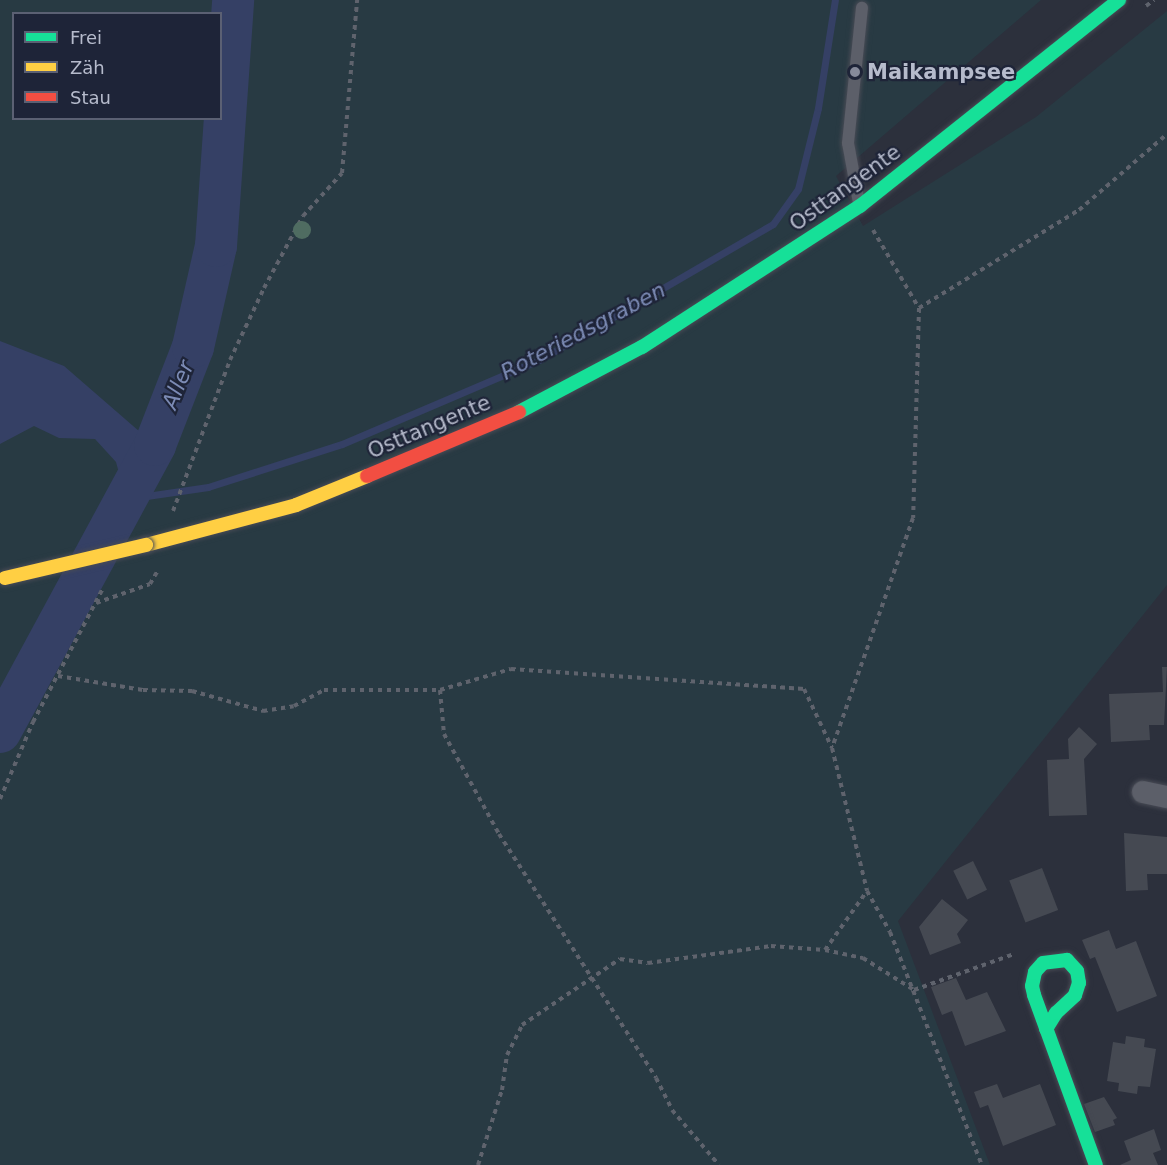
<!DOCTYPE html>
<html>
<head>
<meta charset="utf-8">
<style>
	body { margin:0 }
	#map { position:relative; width:1167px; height:1165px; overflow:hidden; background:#2c303c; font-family:"DejaVu Sans",sans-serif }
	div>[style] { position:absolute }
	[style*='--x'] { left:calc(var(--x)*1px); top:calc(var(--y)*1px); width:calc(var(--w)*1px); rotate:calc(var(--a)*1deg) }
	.green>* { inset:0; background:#283a43 }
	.water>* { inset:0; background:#354065 }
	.stream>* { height:7px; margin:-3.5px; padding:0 3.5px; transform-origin:3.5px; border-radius:3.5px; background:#354065 }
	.river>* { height:42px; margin:-21px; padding:0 21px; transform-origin:21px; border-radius:21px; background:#354065 }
	.building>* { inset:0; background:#454952; transform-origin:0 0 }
	.path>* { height:4px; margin-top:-2px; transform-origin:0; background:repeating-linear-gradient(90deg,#5f636d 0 4.5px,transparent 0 9px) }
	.roads { filter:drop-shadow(0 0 2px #484b55) drop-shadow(0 0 2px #484b55) }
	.lane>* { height:12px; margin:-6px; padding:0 6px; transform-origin:6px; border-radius:6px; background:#5c5f69 }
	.street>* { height:22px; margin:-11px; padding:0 11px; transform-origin:11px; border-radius:11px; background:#5c5f69 }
	.fast>* { height:14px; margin:-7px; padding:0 7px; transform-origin:7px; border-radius:7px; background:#16e098 }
	.slow>* { height:14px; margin:-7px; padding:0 7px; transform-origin:7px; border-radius:7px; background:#ffcf43 }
	.jam>* { height:14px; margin:-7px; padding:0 7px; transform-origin:7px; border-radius:7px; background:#f24e42 }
	.bridges { filter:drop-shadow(0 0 2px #484b55) drop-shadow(0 0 2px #484b55) }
	.slow-bridge>* { height:14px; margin:-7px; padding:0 7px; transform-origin:7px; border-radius:7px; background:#ffcf43 }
	.trees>* { width:18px; height:18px; margin:-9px; border-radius:50%; background:#4f6c61 }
	.dots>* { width:16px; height:16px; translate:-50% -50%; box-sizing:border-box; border:3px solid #1e2438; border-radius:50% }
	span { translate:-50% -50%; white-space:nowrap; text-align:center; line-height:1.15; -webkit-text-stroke:4.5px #1e2438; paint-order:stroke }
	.poi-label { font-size:21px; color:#b6bbcc; font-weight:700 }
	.left { translate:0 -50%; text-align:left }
	.street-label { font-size:21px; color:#b6bbcc }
	.water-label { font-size:22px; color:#7c8bb5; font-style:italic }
	.legend { position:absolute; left:12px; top:12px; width:210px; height:108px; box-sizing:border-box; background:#1e2438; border:2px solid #5b6073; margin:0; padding:8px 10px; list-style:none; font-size:18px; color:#b6bbcc }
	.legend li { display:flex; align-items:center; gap:12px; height:30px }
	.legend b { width:30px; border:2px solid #5b6073 }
</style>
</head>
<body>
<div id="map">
	<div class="green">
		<i style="clip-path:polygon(evenodd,0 0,1041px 0,836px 176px,863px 226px,1036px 117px,1167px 11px,1167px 585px,898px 921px,990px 1165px,0 1165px,0 0,14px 14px,220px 14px,220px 118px,14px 118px,14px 14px)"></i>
	</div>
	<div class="water">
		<i style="clip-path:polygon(0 341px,64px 366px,155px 445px,126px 499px,116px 462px,95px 439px,59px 438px,34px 426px,0 444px)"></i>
	</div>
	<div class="stream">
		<i style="--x:126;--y:499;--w:83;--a:-8.3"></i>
		<i style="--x:208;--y:487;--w:141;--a:-17.8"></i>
		<i style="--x:342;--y:444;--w:216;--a:-23.1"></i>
		<i style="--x:541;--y:359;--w:268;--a:-30.2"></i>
		<i style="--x:773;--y:224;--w:43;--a:-54.5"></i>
		<i style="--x:798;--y:189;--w:83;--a:-76.1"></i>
		<i style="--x:818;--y:108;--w:109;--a:-81.1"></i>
	</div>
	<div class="river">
		<i style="--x:0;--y:732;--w:326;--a:-61.6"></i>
		<i style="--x:155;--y:445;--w:105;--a:-68.8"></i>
		<i style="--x:193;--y:347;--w:104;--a:-77.2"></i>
		<i style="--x:216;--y:246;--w:247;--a:-86"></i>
	</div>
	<div class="building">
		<i style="clip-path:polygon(1162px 667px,1167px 667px,1164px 725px,1149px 725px,1150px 740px,1111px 742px,1109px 694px,1163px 692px)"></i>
		<i style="clip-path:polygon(1079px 727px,1097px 744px,1084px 759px,1087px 815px,1049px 816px,1047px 760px,1069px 759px,1068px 739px)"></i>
		<i style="clip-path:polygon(1124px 833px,1167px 837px,1167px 874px,1147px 874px,1148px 890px,1126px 891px)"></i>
		<i style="left:973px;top:861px;width:32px;height:22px;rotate:64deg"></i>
		<i style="left:1042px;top:868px;width:45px;height:35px;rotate:69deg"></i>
		<i style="clip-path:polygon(942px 899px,968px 920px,957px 934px,961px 943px,930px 955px,919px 927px)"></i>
		<i style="clip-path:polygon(1109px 930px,1116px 949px,1136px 941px,1157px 996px,1117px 1012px,1095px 957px,1090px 959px,1082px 940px)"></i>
		<i style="clip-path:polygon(956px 978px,966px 1000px,987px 992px,1006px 1031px,965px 1046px,952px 1011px,942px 1015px,931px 987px)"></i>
		<i style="clip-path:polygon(1126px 1036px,1145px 1039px,1144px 1047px,1156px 1049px,1150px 1087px,1138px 1086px,1137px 1094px,1118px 1091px,1119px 1083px,1107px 1081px,1113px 1042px,1125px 1044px)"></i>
		<i style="clip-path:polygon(997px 1084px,1003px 1098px,1040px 1084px,1056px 1125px,1003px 1146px,988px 1105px,980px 1108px,974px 1092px)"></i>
		<i style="clip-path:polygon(1104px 1097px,1117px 1118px,1113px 1120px,1115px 1125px,1095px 1132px,1084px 1104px)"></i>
		<i style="clip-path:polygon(1154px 1129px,1161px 1150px,1153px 1153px,1158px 1165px,1120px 1165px,1131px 1160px,1124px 1141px)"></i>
	</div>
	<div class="path">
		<i style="--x:1146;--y:6;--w:10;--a:-37"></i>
		<i style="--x:873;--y:230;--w:91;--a:59.5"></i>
		<i style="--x:919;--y:308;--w:210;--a:91.6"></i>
		<i style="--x:913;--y:518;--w:244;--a:109.4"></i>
		<i style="--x:832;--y:748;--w:147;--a:76.2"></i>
		<i style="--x:867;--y:891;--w:47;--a:60.7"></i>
		<i style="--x:890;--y:932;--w:251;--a:68.5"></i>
		<i style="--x:919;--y:308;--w:188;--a:-31.5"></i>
		<i style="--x:1079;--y:210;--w:116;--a:-40.8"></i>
		<i style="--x:173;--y:511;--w:161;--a:-69.3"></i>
		<i style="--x:230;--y:360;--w:80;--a:-64.7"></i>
		<i style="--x:264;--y:288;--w:82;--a:-61.6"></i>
		<i style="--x:303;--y:216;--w:58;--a:-47.8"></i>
		<i style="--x:342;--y:173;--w:174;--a:-85"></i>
		<i style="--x:96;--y:603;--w:57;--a:-19.4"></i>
		<i style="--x:150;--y:584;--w:16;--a:-60"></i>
		<i style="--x:58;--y:676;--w:86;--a:9.4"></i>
		<i style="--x:143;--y:690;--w:49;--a:1.2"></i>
		<i style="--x:192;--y:691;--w:74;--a:15.7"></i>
		<i style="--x:263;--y:711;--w:31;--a:-9"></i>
		<i style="--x:294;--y:706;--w:34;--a:-28"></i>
		<i style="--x:324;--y:690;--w:116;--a:0"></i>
		<i style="--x:440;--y:690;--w:74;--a:-16.5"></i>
		<i style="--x:511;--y:669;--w:294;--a:3.9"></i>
		<i style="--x:804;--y:689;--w:65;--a:64.6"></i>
		<i style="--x:440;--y:690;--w:44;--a:84.8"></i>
		<i style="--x:444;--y:734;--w:114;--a:61.2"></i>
		<i style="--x:499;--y:834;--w:290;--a:57.2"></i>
		<i style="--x:656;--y:1078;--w:36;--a:63"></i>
		<i style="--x:672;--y:1110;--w:72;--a:49.5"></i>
		<i style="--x:0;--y:799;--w:84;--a:-66.8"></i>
		<i style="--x:33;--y:722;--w:149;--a:-62.4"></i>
		<i style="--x:825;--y:950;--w:72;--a:-54.6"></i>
		<i style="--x:478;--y:1165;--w:79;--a:-72.3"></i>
		<i style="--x:502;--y:1090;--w:35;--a:-82"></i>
		<i style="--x:507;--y:1055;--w:34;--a:-63"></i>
		<i style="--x:522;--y:1025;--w:118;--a:-34"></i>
		<i style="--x:620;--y:959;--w:28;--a:8"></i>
		<i style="--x:648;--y:963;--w:124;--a:-7.9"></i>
		<i style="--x:771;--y:946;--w:54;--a:4.2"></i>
		<i style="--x:825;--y:950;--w:39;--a:12"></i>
		<i style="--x:863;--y:958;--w:60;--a:32.1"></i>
		<i style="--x:914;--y:990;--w:106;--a:-19.8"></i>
	</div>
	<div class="roads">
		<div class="lane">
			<i style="--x:859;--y:203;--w:61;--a:-100.4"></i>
			<i style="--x:848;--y:143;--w:136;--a:-84.1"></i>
		</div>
		<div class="street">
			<i style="--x:1143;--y:792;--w:25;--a:12"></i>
		</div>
		<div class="fast">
			<i style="--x:519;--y:412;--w:139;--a:-27.9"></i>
			<i style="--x:642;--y:347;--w:260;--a:-32.9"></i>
			<i style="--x:860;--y:206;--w:331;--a:-38.5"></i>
			<i style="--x:1046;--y:1029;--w:19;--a:-58"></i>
			<i style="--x:1056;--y:1013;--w:26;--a:-43"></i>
			<i style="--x:1075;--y:995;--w:13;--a:-72"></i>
			<i style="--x:1079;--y:983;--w:12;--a:-99"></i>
			<i style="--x:1077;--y:971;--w:15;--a:-132"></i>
			<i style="--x:1067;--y:960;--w:24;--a:173"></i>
			<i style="--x:1043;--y:963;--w:12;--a:132"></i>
			<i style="--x:1035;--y:972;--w:14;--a:102"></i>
			<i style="--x:1032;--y:986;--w:9;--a:77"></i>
			<i style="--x:1034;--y:995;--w:181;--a:70"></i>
		</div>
		<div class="slow">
			<i style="--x:146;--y:545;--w:155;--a:-14.9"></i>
			<i style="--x:296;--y:505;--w:77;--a:-22.2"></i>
		</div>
		<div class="jam">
			<i style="--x:367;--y:476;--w:165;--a:-22.8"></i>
		</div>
	</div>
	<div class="bridges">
		<div class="slow-bridge">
			<i style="--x:5;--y:578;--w:145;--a:-13.2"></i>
		</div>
	</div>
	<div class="trees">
		<i style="left:302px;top:230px"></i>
	</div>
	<div class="dots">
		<i style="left:855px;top:72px;background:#868a9a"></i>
	</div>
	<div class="poi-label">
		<span class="left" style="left:867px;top:72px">Maikampsee</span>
	</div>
	<div class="street-label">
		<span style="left:845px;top:188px;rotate:-36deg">Osttangente</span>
		<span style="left:429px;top:427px;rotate:-23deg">Osttangente</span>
	</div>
	<div class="water-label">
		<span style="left:583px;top:331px;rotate:-28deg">Roteriedsgraben</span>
		<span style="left:178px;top:385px;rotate:-68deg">Aller</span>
	</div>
	<ul class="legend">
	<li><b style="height:8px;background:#16e098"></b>Frei</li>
	<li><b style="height:8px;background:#ffcf43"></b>Zäh</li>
	<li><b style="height:8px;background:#f24e42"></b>Stau</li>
	</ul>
</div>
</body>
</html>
